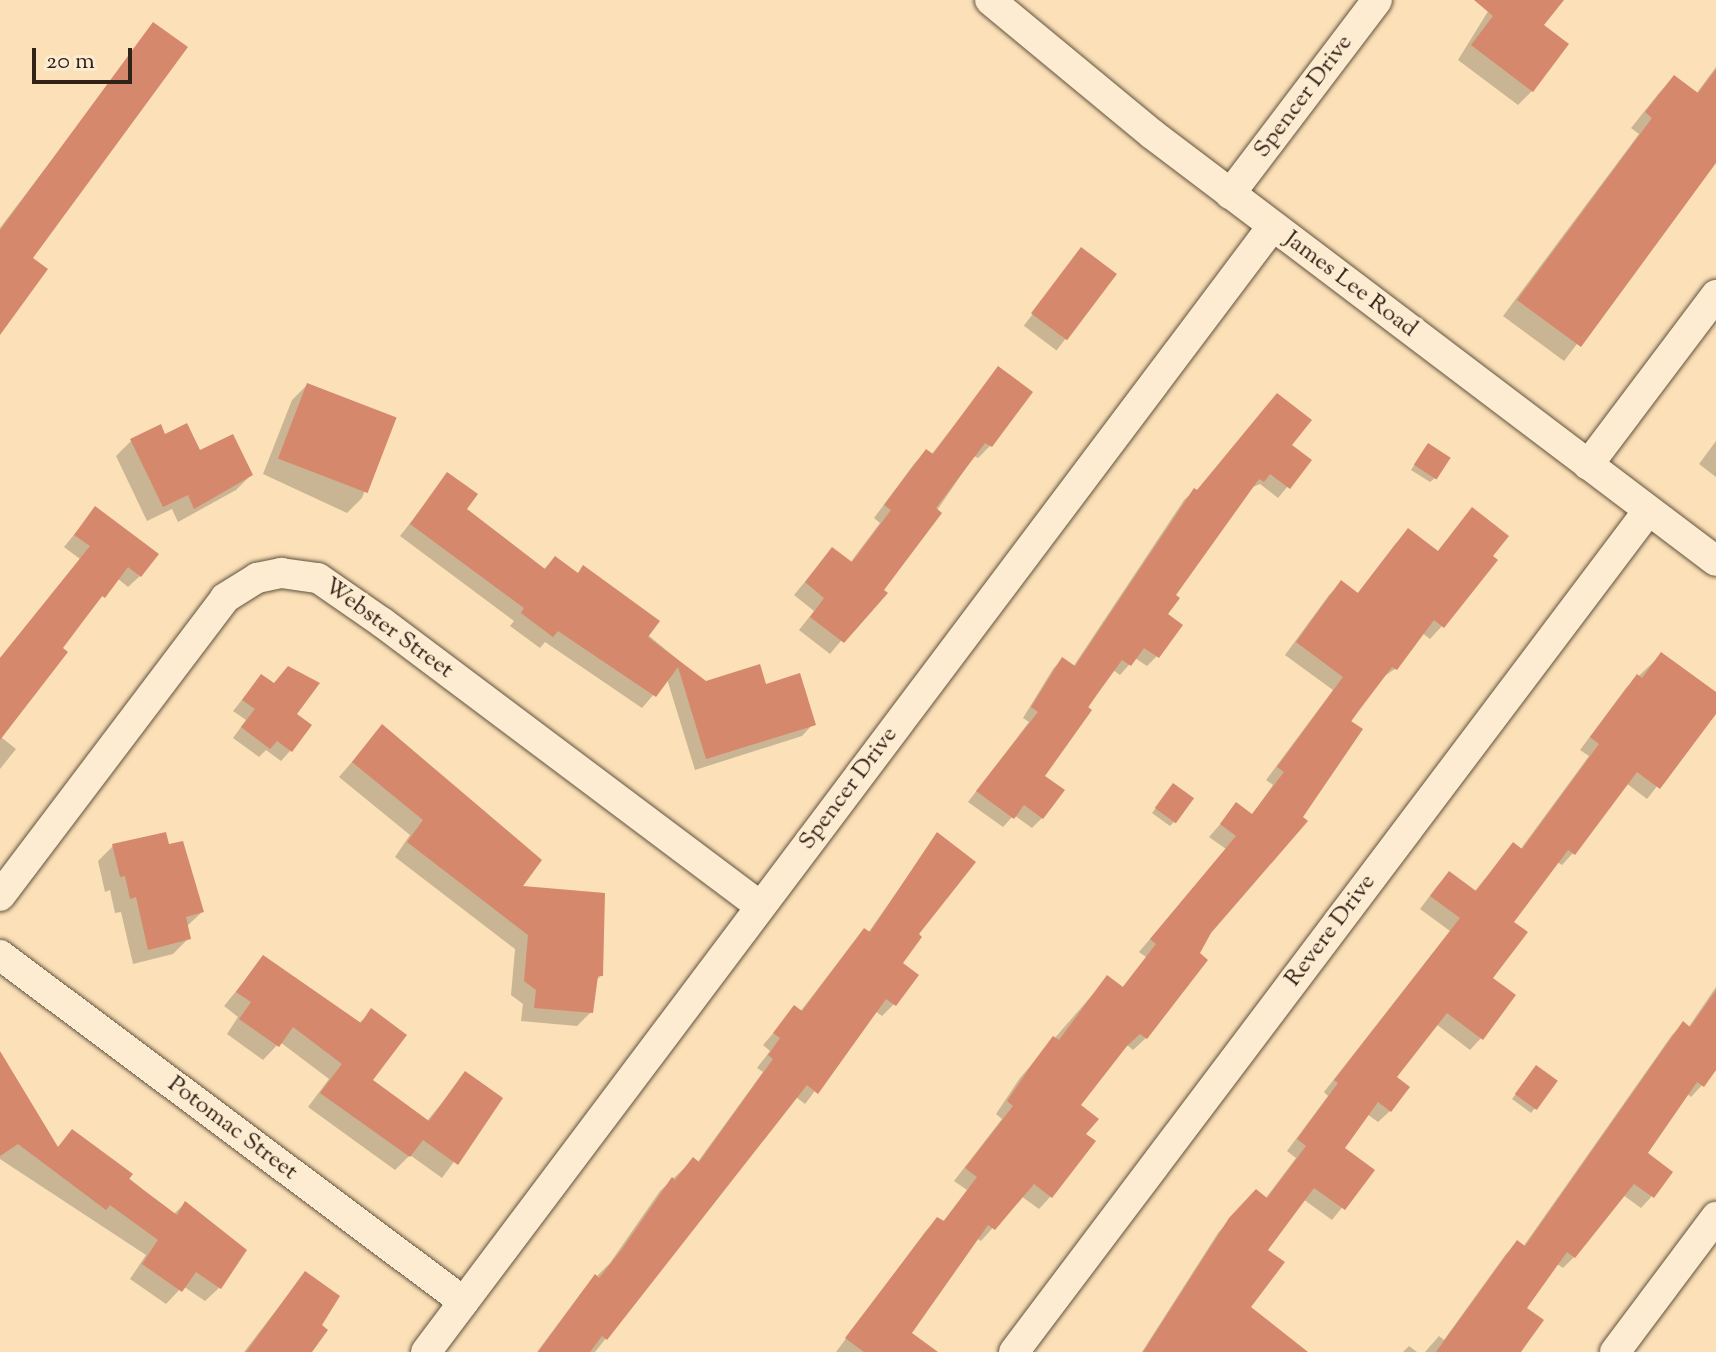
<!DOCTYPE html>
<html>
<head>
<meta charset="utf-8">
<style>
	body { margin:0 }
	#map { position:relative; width:1716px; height:1352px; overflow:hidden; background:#fce1b8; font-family:"Sorts Mill Goudy",serif }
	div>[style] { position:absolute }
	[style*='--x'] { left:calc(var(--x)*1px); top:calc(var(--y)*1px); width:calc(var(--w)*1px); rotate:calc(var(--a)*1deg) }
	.shadow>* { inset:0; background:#0003; transform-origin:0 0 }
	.building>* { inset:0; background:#d5886c; transform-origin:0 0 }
	.roads { filter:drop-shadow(0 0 2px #63523e) drop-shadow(0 0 2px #63523e) }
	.minor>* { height:30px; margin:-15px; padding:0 15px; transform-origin:15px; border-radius:15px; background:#fdecd1 }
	span { translate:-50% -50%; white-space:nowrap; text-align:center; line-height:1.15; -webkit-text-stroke:7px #fdecd1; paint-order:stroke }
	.street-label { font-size:24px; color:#302216 }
	.scale { position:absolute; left:32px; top:48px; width:100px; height:36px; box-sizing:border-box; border:4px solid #302216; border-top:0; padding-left:10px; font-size:24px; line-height:28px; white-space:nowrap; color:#302216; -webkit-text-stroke:6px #fdecd1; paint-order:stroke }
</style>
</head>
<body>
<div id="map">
	<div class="shadow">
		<i style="clip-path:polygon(1495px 0,1561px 0,1542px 26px,1532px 91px,1518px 105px,1458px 60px)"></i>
		<i style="clip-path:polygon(154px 25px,30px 258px,0 325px,0 228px)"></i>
		<i style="clip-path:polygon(1716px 67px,1716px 162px,1564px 361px,1503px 316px,1639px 134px,1631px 128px,1659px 93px,1674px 77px,1696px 94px)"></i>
		<i style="left:1081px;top:250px;width:41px;height:95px;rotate:37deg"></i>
		<i style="clip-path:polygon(998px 369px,990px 446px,978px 458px,974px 456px,882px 591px,830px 654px,799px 630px,814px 611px,794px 595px,832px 549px,850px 563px,880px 523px,874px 518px,914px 464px,927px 451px,931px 455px)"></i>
		<i style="clip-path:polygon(307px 385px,393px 419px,362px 498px,347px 513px,263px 474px,292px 400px)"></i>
		<i style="clip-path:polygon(164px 436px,199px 453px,251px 475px,236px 490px,178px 522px,172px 509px,147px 521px,116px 456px,131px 441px)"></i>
		<i style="clip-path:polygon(1716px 441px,1716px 477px,1699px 464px)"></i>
		<i style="clip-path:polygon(1289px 445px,1309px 461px,1278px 498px,1260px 484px,1250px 488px,1173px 595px,1157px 656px,1147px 666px,1135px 658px,1120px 675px,1113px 670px,1043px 776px,1062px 791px,1042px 818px,1032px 828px,1014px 815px,1003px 827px,968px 802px,1029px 722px,1023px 718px,1053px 669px,1062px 659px,1073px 667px,1184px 500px,1194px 491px)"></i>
		<i style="clip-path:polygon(1424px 450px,1435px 478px,1430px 482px,1411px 470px)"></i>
		<i style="clip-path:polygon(448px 474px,465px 509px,543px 570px,555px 558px,706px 683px,765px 686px,813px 724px,802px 736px,695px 770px,667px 679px,642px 708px,545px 642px,540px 648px,510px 626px,514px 621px,400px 536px)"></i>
		<i style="clip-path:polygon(95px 509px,140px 576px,128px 587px,117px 578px,60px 649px,1px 737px,16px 749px,0 769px,0 658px,80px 559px,64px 547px)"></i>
		<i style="clip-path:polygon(1472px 510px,1442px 626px,1430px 639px,1422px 633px,1395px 669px,1380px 679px,1209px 932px,1146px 1038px,1133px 1050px,1127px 1045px,1078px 1106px,1083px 1134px,1051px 1196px,1039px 1209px,1021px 1196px,981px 1241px,976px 1238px,909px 1334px,904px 1352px,836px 1352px,925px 1232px,937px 1219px,942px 1223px,967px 1190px,954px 1181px,1002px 1119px,996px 1114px,1020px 1078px,1107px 978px,1121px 989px,1146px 957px,1139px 952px,1226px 849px,1209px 837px,1237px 805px,1251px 816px,1273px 785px,1266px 780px,1333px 690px,1285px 655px,1329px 595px,1341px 583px,1357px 594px,1396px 543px,1437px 552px)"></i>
		<i style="clip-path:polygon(1662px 654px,1716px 695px,1716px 711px,1647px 799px,1626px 783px,1573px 853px,1562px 865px,1557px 862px,1512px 922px,1490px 978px,1481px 1038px,1470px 1050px,1436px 1024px,1394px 1078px,1390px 1111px,1378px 1122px,1367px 1114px,1342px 1148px,1372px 1170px,1332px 1220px,1303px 1199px,1265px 1250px,1220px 1352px,1142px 1352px,1218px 1233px,1244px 1204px,1265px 1199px,1296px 1158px,1287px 1151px,1328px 1096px,1324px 1092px,1450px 931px,1420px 909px,1438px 885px,1449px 874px,1474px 892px,1513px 845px,1520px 850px,1589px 756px,1580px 750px,1626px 688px)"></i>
		<i style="clip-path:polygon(288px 668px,294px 714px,290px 751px,281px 761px,266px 750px,259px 757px,233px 738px,246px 720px,233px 711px,261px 676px,273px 685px)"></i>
		<i style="clip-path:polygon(382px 727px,601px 976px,595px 981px,591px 1012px,577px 1026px,521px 1021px,523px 1004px,511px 995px,515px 949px,395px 857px,410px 835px,339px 777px)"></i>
		<i style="clip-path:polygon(1169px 790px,1174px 822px,1170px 826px,1152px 813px)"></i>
		<i style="clip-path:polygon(937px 835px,916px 934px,900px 963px,894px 1004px,882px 1016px,875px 1011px,805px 1104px,796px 1097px,595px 1352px,537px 1352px,584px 1289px,610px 1263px,660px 1191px,693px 1160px,697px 1163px,763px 1072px,757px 1068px,770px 1051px,763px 1045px,795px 1008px,800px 1012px,853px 943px,868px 933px)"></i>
		<i style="clip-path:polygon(113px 846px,167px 846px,202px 912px,186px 927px,189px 938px,173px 954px,133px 964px,121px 912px,115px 913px,110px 890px,105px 892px,98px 861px)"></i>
		<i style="clip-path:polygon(263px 958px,358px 1024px,372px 1011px,370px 1080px,427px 1121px,466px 1074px,500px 1099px,442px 1178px,410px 1155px,395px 1170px,308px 1107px,329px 1079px,280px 1042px,263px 1060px,227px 1034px,238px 1017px,224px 1006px)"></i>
		<i style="clip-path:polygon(1716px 987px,1716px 1070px,1691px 1097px,1686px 1093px,1645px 1153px,1652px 1196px,1641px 1208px,1623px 1195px,1574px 1257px,1563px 1268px,1557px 1264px,1524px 1308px,1519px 1352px,1425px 1352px,1439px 1336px,1444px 1340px,1506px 1254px,1518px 1243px,1523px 1247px,1672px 1035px,1683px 1024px,1688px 1028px)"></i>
		<i style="clip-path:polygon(1532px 1072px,1535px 1108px,1531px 1113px,1512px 1099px)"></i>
		<i style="clip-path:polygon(0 1090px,57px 1148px,73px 1131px,173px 1215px,185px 1203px,219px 1288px,205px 1301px,183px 1286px,166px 1304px,130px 1279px,146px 1255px,0 1159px)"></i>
		<i style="clip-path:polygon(305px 1273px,319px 1326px,309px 1352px,244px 1352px)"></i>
		<i style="clip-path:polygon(1409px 1346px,1417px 1352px,1403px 1352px)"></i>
	</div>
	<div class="building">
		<i style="clip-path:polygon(1474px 0,1564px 0,1544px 25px,1569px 44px,1533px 92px,1471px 45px,1493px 16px)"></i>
		<i style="clip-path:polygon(153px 22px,188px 47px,33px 258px,48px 269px,0 335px,0 230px)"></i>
		<i style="clip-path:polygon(1716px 69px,1716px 163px,1581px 347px,1517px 300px,1652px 118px,1645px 112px,1674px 75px,1698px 93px)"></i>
		<i style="left:1081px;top:247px;width:45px;height:83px;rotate:37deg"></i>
		<i style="clip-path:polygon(998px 366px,1033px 392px,992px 447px,985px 443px,936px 508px,942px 513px,884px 590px,888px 593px,844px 643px,810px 617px,824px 598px,805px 582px,832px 547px,852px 562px,891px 510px,884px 505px,926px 449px,933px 454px)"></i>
		<i style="left:307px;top:383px;width:96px;height:81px;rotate:21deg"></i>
		<i style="clip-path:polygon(1277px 393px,1312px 420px,1292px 445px,1312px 460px,1290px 489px,1270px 474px,1264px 482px,1259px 479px,1176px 595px,1180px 598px,1168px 614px,1183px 625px,1159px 658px,1144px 648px,1131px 666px,1122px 660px,1088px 707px,1092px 710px,1045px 776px,1065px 790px,1043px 819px,1024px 805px,1014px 819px,976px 791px,1038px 712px,1031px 707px,1062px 657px,1075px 666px,1194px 488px,1197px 490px)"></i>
		<i style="clip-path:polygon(187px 423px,200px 450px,233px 434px,253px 475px,194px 509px,188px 495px,163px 507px,130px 439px,161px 424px,165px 434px)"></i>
		<i style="left:1428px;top:443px;width:27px;height:26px;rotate:33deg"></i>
		<i style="clip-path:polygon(447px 472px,478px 494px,467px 509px,545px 569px,555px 556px,578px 573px,583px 565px,660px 621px,648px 637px,706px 681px,760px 664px,766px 684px,800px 673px,816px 725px,706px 759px,678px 667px,656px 697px,558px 631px,553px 637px,521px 613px,524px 608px,410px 524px)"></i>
		<i style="clip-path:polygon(95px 506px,159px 554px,141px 577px,128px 567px,105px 598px,102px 596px,63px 648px,68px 652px,0 740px,0 658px,90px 546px,74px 535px)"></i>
		<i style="clip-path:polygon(1472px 507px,1509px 536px,1493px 556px,1498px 560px,1444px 628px,1434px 620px,1397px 670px,1392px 667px,1351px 721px,1363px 729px,1303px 817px,1308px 821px,1211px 933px,1200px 953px,1208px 960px,1147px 1039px,1140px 1034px,1127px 1046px,1081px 1105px,1099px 1119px,1086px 1134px,1096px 1141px,1052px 1198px,1034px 1184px,995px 1230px,988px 1225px,912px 1333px,938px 1352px,864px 1352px,845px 1338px,937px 1217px,944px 1221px,977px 1177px,965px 1168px,1013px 1106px,1007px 1101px,1032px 1064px,1053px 1036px,1059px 1040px,1107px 975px,1123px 987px,1156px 944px,1150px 939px,1236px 836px,1220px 824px,1236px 802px,1252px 814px,1284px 772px,1277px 767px,1343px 677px,1296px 642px,1341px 580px,1358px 593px,1408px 528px,1438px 551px)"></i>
		<i style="clip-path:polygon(1661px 652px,1716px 692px,1716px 714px,1660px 789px,1637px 772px,1575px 855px,1568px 850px,1514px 922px,1528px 932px,1493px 978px,1516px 995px,1483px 1040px,1447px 1013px,1397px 1077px,1410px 1087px,1391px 1112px,1378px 1102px,1345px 1148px,1375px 1170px,1345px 1210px,1314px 1188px,1268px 1250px,1285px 1262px,1251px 1307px,1308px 1352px,1143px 1352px,1229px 1218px,1256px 1189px,1267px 1198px,1306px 1146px,1297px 1139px,1338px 1083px,1334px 1080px,1460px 918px,1430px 896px,1449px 871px,1476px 891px,1513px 842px,1522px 849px,1599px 744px,1590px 737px,1637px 674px,1642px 678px)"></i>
		<i style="clip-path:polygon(288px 666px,320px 683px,297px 714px,312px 725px,292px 752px,277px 741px,270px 749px,241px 727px,255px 709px,242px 700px,261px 674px,274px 683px)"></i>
		<i style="clip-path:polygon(382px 724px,542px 860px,523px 886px,605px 893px,603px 976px,598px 976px,593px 1013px,534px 1008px,536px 990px,524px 981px,528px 935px,407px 842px,423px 820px,352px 762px)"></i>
		<i style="left:1173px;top:783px;width:26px;height:31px;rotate:36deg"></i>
		<i style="clip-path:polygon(166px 832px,169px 844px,183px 841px,204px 912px,186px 917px,191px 939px,148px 950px,136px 897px,130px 899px,125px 876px,120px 877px,112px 844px)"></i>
		<i style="clip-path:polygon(937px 832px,976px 862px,919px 934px,922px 937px,903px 963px,919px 975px,896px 1006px,886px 999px,818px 1094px,807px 1085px,607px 1340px,602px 1336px,590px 1352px,538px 1352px,595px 1274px,599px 1278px,622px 1249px,672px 1177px,675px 1180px,693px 1157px,699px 1162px,773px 1059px,768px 1055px,780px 1038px,773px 1033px,794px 1005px,802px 1011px,864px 928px,870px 932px)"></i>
		<i style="clip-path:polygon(263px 955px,361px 1023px,371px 1008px,407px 1035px,373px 1080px,429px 1121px,465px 1071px,503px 1098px,458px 1165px,423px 1140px,410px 1157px,320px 1093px,342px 1064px,293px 1027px,279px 1047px,239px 1019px,251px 1002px,236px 992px)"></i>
		<i style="clip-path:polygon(1716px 990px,1716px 1070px,1704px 1087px,1697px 1082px,1648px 1153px,1673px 1172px,1654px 1198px,1634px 1184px,1575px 1258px,1567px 1252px,1527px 1308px,1544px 1320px,1521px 1352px,1436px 1352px,1517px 1240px,1525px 1246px,1683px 1021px,1690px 1027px)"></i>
		<i style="clip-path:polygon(0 1051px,58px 1147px,72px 1129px,133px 1174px,129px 1179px,177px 1215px,185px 1201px,247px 1250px,221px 1289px,196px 1272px,182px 1292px,142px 1264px,158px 1240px,110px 1205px,106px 1210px,18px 1144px,0 1156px)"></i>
		<i style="left:1536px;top:1065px;width:27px;height:36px;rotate:36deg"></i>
		<i style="clip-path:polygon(305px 1271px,340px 1296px,322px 1325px,328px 1330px,312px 1352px,246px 1352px)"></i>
	</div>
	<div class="roads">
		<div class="minor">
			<i style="--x:990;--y:0;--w:210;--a:39.6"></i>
			<i style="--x:1152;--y:134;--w:707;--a:37.13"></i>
			<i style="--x:1230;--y:194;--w:243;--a:-52.8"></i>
			<i style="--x:1588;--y:465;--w:213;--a:-53"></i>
			<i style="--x:0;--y:896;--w:373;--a:-52.9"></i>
			<i style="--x:225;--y:598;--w:38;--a:-32"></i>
			<i style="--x:257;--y:578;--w:25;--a:-12"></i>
			<i style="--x:281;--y:573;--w:37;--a:8"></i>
			<i style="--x:318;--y:578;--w:79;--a:34.7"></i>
			<i style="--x:383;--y:623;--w:471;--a:36.9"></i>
			<i style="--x:0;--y:955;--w:579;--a:36.79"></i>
			<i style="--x:426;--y:1352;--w:1408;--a:-53.06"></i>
			<i style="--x:1014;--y:1352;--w:1053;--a:-52.99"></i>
			<i style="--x:1615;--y:1352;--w:169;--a:-53.2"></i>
		</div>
	</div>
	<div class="street-label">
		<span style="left:1304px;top:97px;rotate:-53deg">Spencer Drive</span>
		<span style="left:1350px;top:285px;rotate:37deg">James Lee Road</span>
		<span style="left:388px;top:629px;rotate:36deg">Webster Street</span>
		<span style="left:849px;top:789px;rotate:-53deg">Spencer Drive</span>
		<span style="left:1331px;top:931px;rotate:-53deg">Revere Drive</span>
		<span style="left:232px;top:1129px;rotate:37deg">Potomac Street</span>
	</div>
	<div class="scale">20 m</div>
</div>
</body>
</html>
